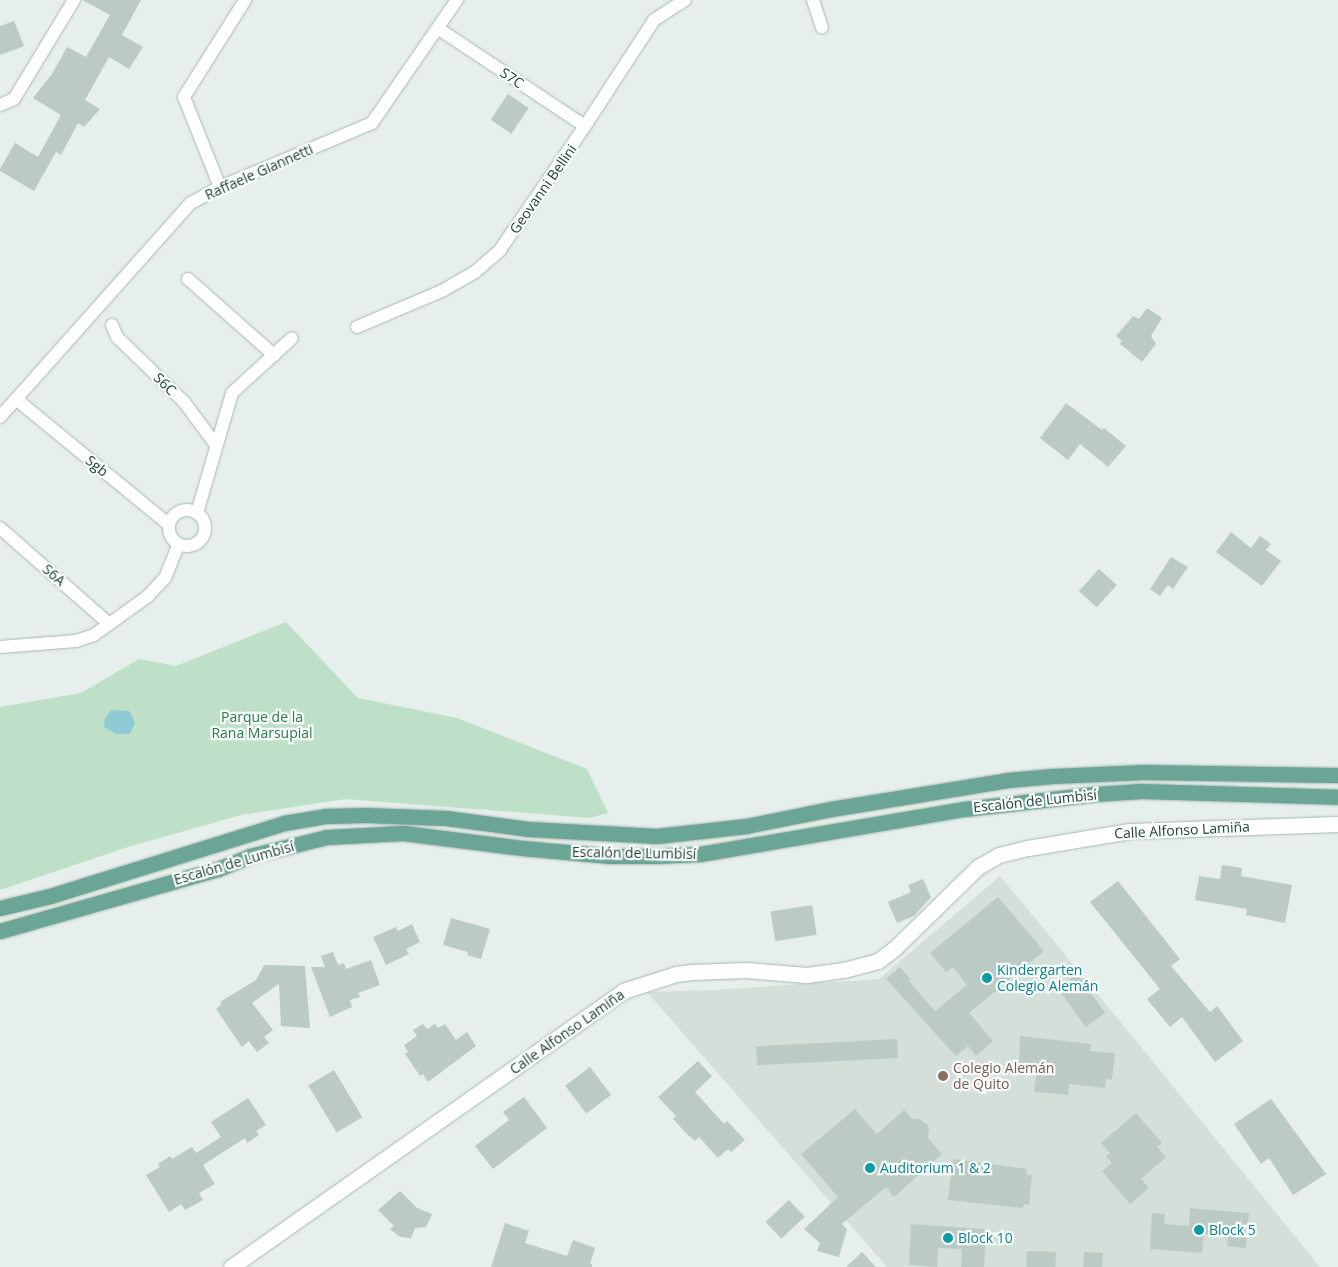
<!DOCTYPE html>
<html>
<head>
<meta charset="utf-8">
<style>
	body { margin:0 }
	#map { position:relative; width:1338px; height:1267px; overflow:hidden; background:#e6efeb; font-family:"Open Sans",sans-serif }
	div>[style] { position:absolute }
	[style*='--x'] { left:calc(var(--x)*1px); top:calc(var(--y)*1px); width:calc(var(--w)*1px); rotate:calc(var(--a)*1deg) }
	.built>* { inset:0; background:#d4dfda }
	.green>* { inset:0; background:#bfe0c8 }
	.water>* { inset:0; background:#8ec9d4 }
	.building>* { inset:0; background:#bbcac4; transform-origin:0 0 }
	.roads { filter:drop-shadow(0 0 1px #a8b8b2) drop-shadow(0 0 1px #a8b8b2) }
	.minor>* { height:12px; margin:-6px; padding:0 6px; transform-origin:6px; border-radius:6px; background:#fff }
	.minor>.ring { margin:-6px; padding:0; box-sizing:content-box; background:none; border:12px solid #fff; border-radius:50% }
	.tertiary>* { height:15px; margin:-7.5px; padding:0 7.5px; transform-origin:7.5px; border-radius:7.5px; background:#fff }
	.primary>* { height:15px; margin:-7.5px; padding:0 7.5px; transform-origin:7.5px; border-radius:7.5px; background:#6aa596 }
	.dots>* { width:14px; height:14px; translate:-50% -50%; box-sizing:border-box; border:2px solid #f7fbf9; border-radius:50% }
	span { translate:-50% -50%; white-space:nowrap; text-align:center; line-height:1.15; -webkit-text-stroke:4.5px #f7fbf9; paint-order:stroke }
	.street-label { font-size:14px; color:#24423a }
	.park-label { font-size:14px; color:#2d7a4b }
	.culture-label { font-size:14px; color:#0d838f }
	.left { translate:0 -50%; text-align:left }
	.education-label { font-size:14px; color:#785e54 }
</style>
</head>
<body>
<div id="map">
	<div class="built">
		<i style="clip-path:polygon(1000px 876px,1110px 1009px,1320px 1267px,887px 1267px,647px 992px,715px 990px,879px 979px)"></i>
	</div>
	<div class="green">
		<i style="clip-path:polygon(286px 622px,358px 698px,457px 718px,587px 769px,608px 813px,590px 818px,346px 799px,241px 815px,128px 847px,0 890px,0 707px,81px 693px,139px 659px,176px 666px)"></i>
	</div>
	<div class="water">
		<i style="clip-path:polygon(111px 710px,129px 711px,132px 716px,135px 723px,130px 734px,116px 734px,104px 727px,105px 719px)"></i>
	</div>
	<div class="building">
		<i style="clip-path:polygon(82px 0,141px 0,122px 35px,143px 47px,129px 69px,109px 57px,85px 100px,100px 109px,84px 127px,78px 123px,61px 155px,56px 152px,34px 191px,0 171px,0 169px,15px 143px,38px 157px,61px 115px,33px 98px,52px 74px,67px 47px,86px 57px,110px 15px)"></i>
		<i style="clip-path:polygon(14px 21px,24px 46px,0 55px,0 26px)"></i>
		<i style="left:508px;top:94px;width:25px;height:31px;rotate:34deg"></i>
		<i style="clip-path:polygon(1147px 308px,1162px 318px,1151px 336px,1156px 344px,1142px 362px,1120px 344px,1122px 341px,1116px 336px,1133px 316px,1139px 319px)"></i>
		<i style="clip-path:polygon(1066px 403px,1102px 430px,1104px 428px,1126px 446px,1108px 467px,1080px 444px,1068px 460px,1040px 438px)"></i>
		<i style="clip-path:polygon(1231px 532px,1251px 548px,1260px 536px,1271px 544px,1266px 550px,1281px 561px,1262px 586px,1216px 552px)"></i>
		<i style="clip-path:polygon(1171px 557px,1188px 567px,1173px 589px,1168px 585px,1160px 596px,1150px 589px)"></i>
		<i style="left:1099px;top:569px;width:24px;height:30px;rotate:42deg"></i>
		<i style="clip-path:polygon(1222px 865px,1242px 868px,1241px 876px,1292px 885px,1285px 923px,1246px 915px,1247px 909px,1195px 900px,1199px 876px,1220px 879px)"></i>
		<i style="clip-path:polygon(923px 879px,931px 897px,914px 916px,897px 923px,888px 902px,911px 892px,908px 885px)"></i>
		<i style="clip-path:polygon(1118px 881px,1180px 959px,1171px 966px,1210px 1012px,1217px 1006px,1243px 1041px,1215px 1062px,1182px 1017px,1170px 1027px,1147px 999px,1160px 989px,1090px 902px)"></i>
		<i style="clip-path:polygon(998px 897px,1044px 951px,969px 1013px,993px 1041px,976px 1056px,968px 1046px,956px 1056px,886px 979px,900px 967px,911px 980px,909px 981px,935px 1011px,967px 985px,953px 967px,946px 972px,930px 953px)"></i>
		<i style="left:812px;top:905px;width:30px;height:42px;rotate:81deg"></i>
		<i style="clip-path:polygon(451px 918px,490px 929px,481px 959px,467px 955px,468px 952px,443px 945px)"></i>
		<i style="clip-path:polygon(412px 924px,420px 942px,406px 949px,409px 954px,386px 965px,373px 937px,396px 927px,398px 931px)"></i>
		<i style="clip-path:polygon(333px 952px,338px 965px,344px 963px,346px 969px,371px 960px,380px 985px,358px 993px,360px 997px,350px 1000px,352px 1007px,330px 1017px,311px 967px,325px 967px,321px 956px)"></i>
		<i style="clip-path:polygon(264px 965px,305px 966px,310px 1028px,281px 1026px,279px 984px,252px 1003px,273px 1030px,264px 1037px,269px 1043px,257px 1052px,249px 1041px,242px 1047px,216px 1009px,222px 1004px,220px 1002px,256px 980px)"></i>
		<i style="left:1077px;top:974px;width:48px;height:24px;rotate:54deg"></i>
		<i style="clip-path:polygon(423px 1024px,427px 1029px,435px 1024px,438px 1028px,445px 1024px,456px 1040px,467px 1032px,476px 1046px,428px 1082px,423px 1074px,420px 1076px,405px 1054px,408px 1052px,404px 1045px,417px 1036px,413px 1030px)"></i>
		<i style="clip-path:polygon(1020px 1036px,1091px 1044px,1090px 1051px,1115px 1053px,1112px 1080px,1106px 1079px,1105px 1088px,1069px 1084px,1068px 1095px,1034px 1092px,1037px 1068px,1019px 1072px)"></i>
		<i style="left:897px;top:1039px;width:19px;height:141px;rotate:87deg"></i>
		<i style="clip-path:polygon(698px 1061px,712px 1076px,695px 1092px,724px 1124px,727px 1121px,745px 1140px,731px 1152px,728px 1149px,718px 1158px,699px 1137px,695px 1141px,688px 1135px,673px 1119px,676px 1116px,658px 1097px)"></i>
		<i style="left:590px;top:1067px;width:35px;height:31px;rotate:53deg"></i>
		<i style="left:334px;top:1070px;width:55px;height:30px;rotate:59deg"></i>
		<i style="clip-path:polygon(524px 1097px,547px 1128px,493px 1169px,475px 1146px,509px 1120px,503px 1112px)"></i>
		<i style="clip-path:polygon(248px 1098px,266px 1125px,256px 1131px,259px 1135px,247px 1143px,245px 1138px,203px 1165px,215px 1184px,199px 1193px,203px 1200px,185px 1210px,181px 1204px,169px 1212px,146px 1175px,160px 1167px,158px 1164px,170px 1156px,172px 1159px,192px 1147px,196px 1153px,221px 1137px,211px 1122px)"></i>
		<i style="clip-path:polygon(1271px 1099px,1326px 1174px,1293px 1195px,1269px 1158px,1261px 1164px,1234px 1124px)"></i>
		<i style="clip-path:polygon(855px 1109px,877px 1134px,904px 1110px,912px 1119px,919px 1119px,927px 1124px,929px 1129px,928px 1138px,942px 1154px,894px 1197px,886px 1187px,842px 1224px,847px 1229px,839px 1257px,817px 1251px,820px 1243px,804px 1229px,838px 1197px,801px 1154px)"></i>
		<i style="clip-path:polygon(1136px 1113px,1162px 1143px,1157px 1147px,1166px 1157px,1141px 1179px,1149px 1188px,1130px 1204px,1102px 1171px,1112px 1163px,1106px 1156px,1110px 1153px,1101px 1143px)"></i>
		<i style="clip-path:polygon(953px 1159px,1027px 1169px,1027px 1175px,1032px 1175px,1029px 1205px,1024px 1204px,1023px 1208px,948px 1200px)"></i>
		<i style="clip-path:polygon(400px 1191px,417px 1208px,432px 1214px,426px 1227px,415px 1228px,411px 1238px,400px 1237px,390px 1229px,394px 1226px,378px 1210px)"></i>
		<i style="left:789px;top:1200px;width:23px;height:32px;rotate:47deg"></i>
		<i style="clip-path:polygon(1190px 1208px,1249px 1213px,1246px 1248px,1227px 1246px,1228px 1236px,1204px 1234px,1202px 1253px,1150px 1249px,1152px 1213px,1165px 1214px,1164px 1224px,1189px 1226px)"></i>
		<i style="clip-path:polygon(505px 1223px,529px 1231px,525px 1243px,567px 1256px,573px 1240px,595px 1248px,590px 1264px,592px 1264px,592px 1267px,491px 1267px)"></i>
		<i style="clip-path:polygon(911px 1224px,986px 1229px,984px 1267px,961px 1267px,962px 1249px,938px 1248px,937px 1267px,909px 1265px)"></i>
		<i style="left:1027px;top:1251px;width:29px;height:16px;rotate:2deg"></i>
		<i style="clip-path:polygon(862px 1252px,876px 1267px,846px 1267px)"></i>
		<i style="left:1084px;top:1252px;width:19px;height:15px;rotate:3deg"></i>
	</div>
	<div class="roads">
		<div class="minor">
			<i style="--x:813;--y:0;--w:29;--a:72"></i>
			<i style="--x:439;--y:29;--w:175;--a:33.6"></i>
			<i style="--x:0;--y:105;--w:15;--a:-23"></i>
			<i style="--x:14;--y:99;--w:116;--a:-58.8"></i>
			<i style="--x:220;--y:187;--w:97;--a:-111.8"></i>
			<i style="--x:184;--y:97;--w:115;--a:-57.8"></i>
			<i style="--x:188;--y:279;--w:115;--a:41.5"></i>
			<i style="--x:112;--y:325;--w:13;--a:67"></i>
			<i style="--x:117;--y:337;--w:93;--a:44.1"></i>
			<i style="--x:184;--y:402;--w:54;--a:53.3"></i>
			<i style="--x:357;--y:327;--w:92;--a:-23"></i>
			<i style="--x:442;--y:291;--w:38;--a:-30"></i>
			<i style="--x:475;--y:272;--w:33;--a:-41"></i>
			<i style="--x:500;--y:250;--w:150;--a:-55.6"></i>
			<i style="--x:585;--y:126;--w:126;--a:-56.9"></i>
			<i style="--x:654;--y:20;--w:37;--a:-33"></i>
			<i style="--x:16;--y:399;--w:197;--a:39.4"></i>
			<i style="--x:0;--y:417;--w:287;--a:-48.3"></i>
			<i style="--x:191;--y:203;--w:33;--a:-29"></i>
			<i style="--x:220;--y:187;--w:165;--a:-22.8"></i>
			<i style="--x:372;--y:123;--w:150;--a:-55.4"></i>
			<i class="ring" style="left:169px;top:510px;width:24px;height:24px"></i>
			<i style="--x:197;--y:513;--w:125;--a:-73.7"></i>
			<i style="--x:232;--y:393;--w:81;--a:-42.5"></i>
			<i style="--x:0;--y:528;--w:144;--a:41.3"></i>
			<i style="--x:0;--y:647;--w:76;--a:-4.5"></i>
			<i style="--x:76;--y:641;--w:19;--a:-18"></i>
			<i style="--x:94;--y:635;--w:67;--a:-35.8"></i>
			<i style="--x:148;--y:596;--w:25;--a:-47"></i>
			<i style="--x:165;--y:578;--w:35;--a:-68"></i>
		</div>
		<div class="tertiary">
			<i style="--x:231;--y:1267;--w:479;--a:-35.1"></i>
			<i style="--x:623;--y:991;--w:56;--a:-17.8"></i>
			<i style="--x:676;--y:974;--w:16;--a:-7"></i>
			<i style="--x:692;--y:972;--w:54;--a:-2.1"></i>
			<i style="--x:746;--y:970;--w:61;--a:4.7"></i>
			<i style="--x:807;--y:975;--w:37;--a:-8"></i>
			<i style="--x:844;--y:970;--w:35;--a:-15"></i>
			<i style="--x:878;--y:961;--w:21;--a:-37"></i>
			<i style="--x:895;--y:948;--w:116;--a:-44.3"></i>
			<i style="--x:978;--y:867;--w:24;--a:-30"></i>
			<i style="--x:999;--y:855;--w:30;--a:-14"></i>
			<i style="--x:1028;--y:848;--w:103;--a:-9.5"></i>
			<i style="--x:1130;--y:831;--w:208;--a:-1.9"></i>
		</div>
		<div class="primary">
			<i style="--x:0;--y:908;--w:51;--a:-13.5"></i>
			<i style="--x:50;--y:896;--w:245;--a:-17.3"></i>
			<i style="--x:284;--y:823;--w:43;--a:-9.5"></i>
			<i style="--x:326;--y:816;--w:40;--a:-1.4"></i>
			<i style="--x:366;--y:815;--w:80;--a:2.1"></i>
			<i style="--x:446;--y:818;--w:83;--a:7.6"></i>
			<i style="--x:528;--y:829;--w:129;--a:3.1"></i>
			<i style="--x:657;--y:836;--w:90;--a:-6.4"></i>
			<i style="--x:746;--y:826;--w:87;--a:-11.3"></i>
			<i style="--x:831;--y:809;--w:179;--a:-9.3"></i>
			<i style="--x:1008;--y:780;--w:45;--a:-5.1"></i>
			<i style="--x:1053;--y:776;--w:91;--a:-2.5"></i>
			<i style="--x:1144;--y:772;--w:194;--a:0.9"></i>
			<i style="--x:0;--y:931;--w:227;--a:-15.9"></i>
			<i style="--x:218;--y:869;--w:35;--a:-22"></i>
			<i style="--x:250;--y:856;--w:79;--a:-13.9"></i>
			<i style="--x:327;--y:837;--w:76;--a:-3"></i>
			<i style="--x:403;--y:833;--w:120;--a:7.2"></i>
			<i style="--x:522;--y:848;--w:89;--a:5.1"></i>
			<i style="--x:611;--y:856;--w:44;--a:0"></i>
			<i style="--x:655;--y:856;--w:45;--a:-2.5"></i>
			<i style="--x:700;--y:854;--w:268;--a:-9.7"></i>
			<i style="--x:964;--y:809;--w:132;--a:-6.5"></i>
			<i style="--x:1095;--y:794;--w:46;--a:-3.7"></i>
			<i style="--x:1141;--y:791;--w:197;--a:1.7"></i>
		</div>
	</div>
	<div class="dots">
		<i style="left:987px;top:978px;background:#0f9aa8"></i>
		<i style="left:943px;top:1076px;background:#8d6e63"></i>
		<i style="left:870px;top:1168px;background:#0f9aa8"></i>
		<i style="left:1199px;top:1230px;background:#0f9aa8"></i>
		<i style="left:948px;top:1238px;background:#0f9aa8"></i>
	</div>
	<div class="street-label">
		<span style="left:512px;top:78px;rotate:34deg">S7C</span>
		<span style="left:259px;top:172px;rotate:-24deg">Raffaele Giannetti</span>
		<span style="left:543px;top:189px;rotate:-55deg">Geovanni Bellini</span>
		<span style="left:165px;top:384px;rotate:45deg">S6C</span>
		<span style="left:97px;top:466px;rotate:39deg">Sgb</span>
		<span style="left:54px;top:575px;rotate:41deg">S6A</span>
		<span style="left:1035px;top:801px;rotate:-6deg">Escalón de Lumbisí</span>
		<span style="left:1182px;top:830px;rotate:-3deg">Calle Alfonso Lamiña</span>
		<span style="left:634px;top:853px;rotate:1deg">Escalón de Lumbisí</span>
		<span style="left:234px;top:863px;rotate:-16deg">Escalón de Lumbisí</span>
		<span style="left:567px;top:1032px;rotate:-35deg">Calle Alfonso Lamiña</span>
	</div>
	<div class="park-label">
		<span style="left:262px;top:725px">Parque de la<br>Rana Marsupial</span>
	</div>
	<div class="culture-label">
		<span class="left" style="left:997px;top:978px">Kindergarten<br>Colegio Alemán</span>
		<span class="left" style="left:880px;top:1168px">Auditorium 1 &amp; 2</span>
		<span class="left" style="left:1209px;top:1230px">Block 5</span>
		<span class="left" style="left:958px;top:1238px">Block 10</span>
	</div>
	<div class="education-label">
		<span class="left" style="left:953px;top:1076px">Colegio Alemán<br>de Quito</span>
	</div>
</div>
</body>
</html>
